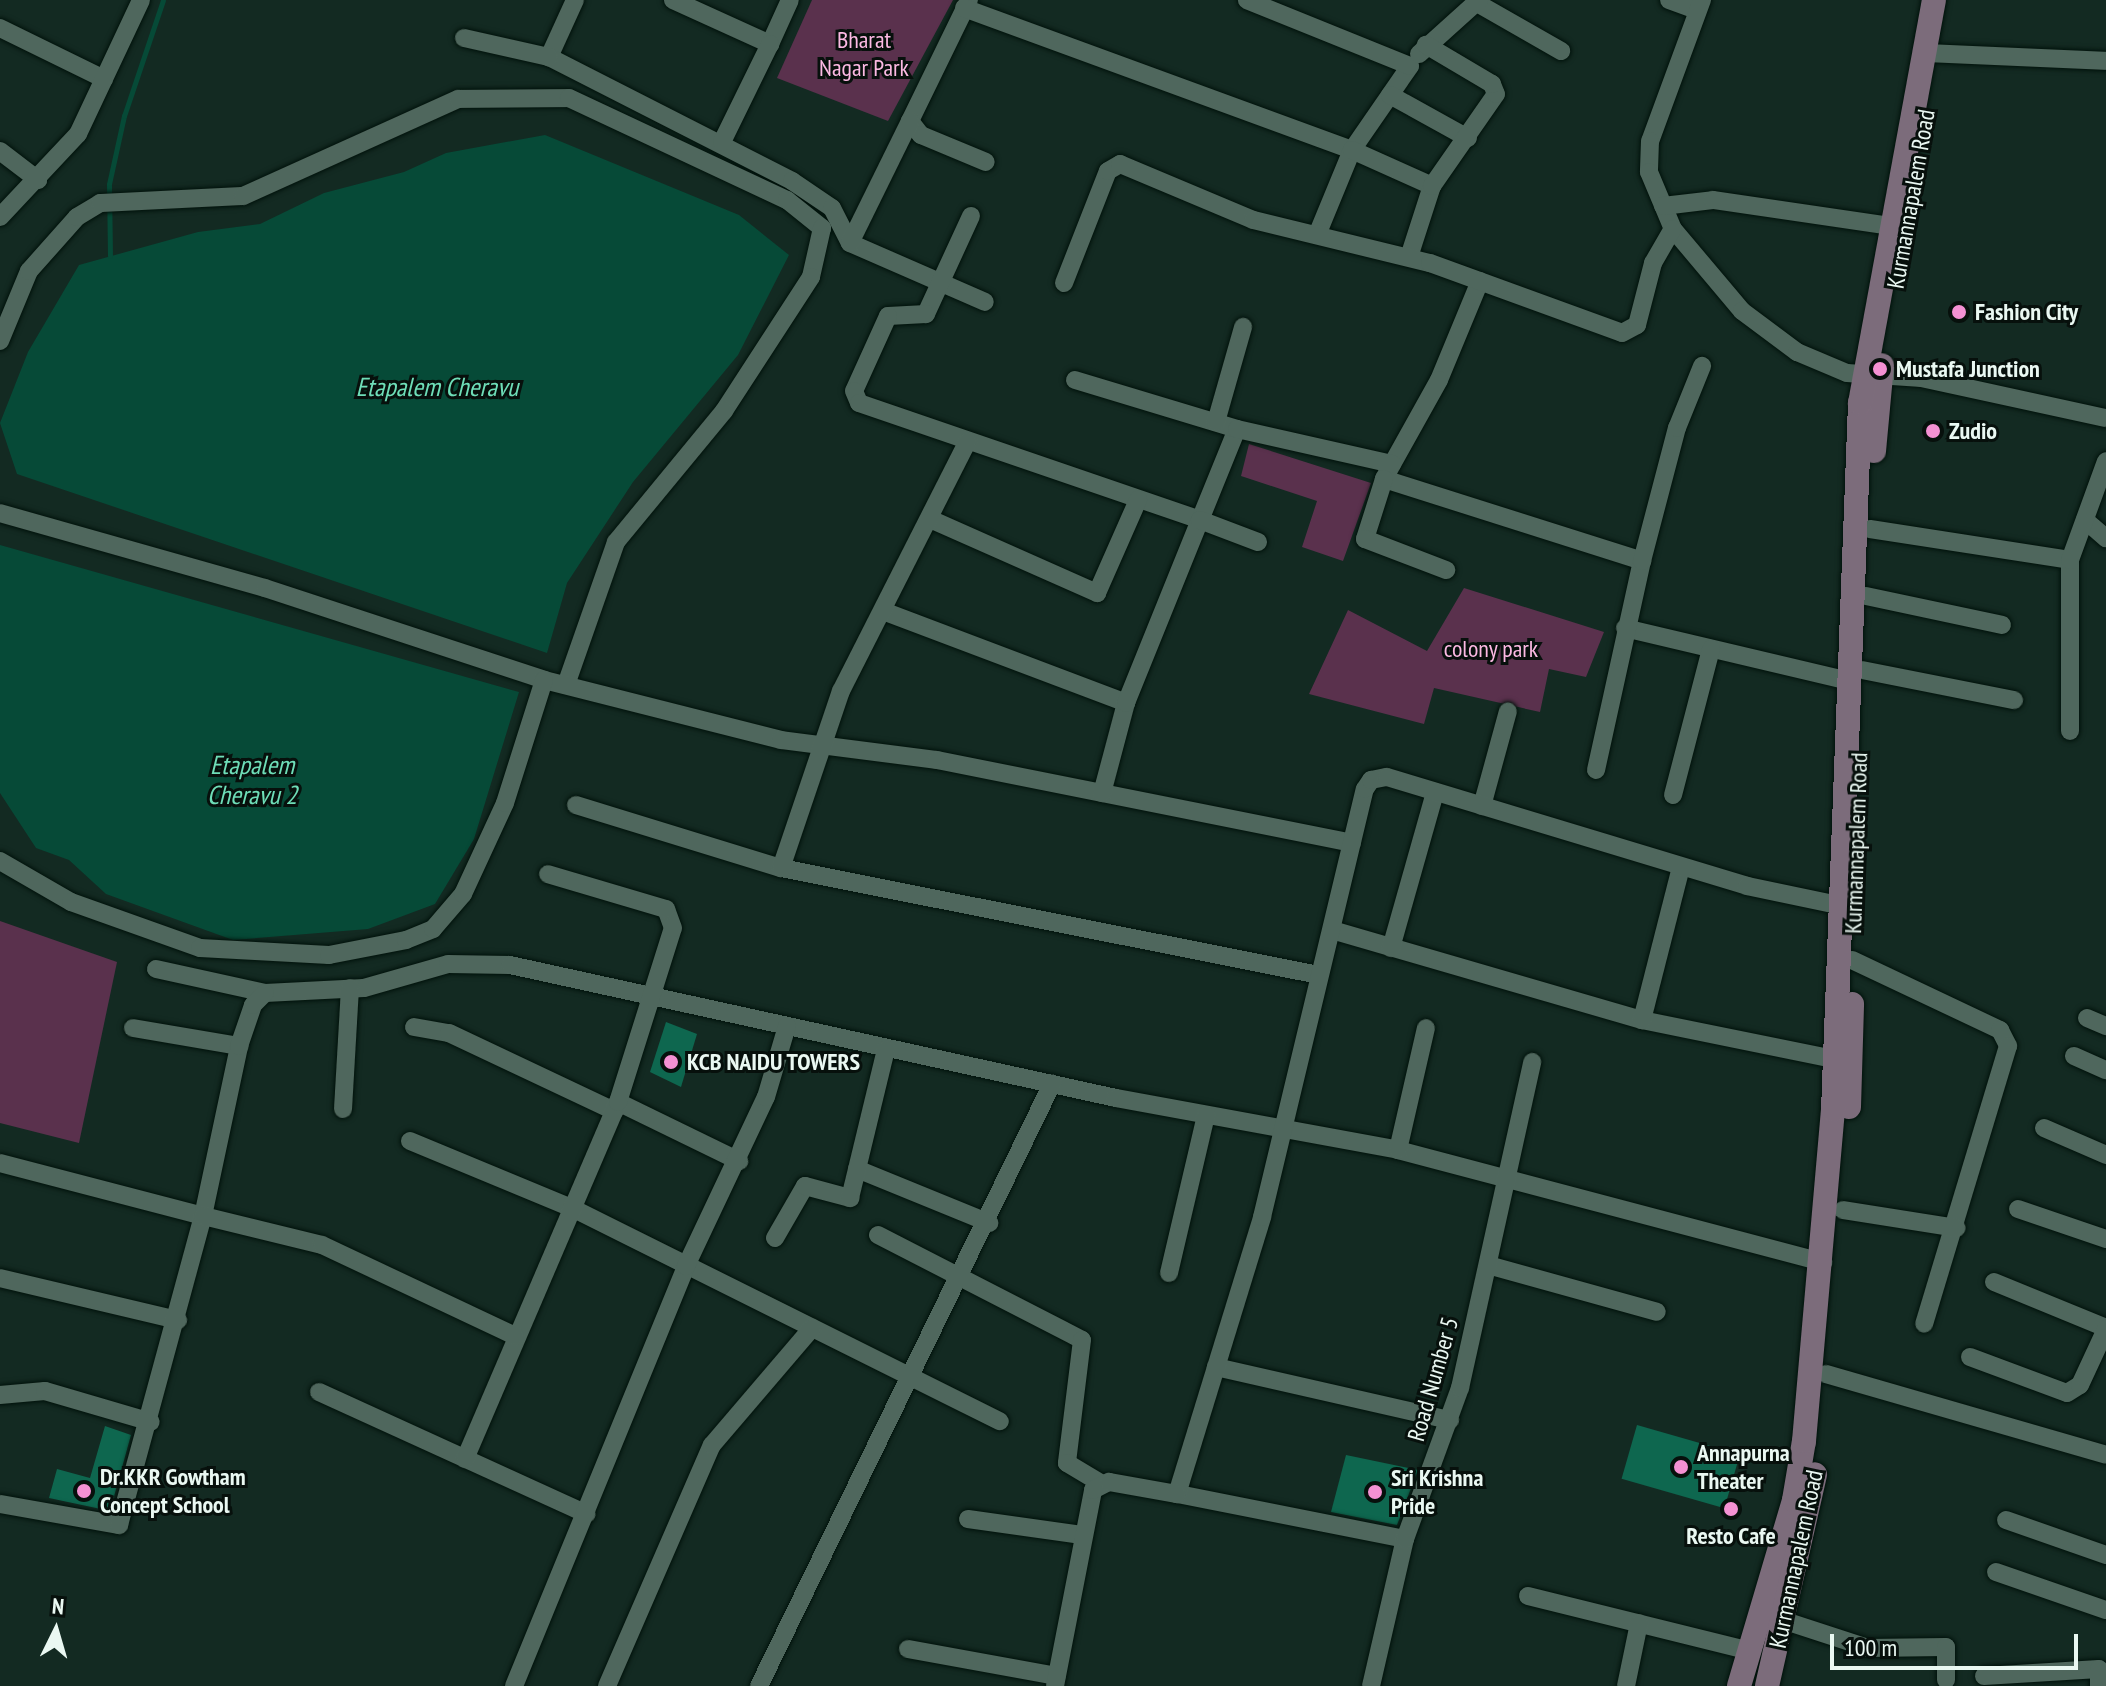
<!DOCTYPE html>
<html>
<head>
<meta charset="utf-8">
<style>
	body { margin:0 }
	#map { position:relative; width:2106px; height:1686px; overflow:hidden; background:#132a22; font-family:"PT Sans Narrow",sans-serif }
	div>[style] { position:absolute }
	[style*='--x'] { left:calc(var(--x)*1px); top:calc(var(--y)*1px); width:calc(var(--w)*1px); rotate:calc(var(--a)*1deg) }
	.green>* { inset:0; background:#5a314d }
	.water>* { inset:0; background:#064a37 }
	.stream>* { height:5px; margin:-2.5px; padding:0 2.5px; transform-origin:2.5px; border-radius:2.5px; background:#064a37 }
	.building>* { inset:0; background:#0e674f; transform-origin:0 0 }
	.roads { filter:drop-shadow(0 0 2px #00120b) drop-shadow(0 0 2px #00120b) }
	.minor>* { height:18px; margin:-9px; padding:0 9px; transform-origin:9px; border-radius:9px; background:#4f675d }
	.secondary>* { height:24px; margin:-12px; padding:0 12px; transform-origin:12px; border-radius:12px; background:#7c6c7b }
	.dots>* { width:22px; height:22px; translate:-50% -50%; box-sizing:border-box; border:4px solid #07100c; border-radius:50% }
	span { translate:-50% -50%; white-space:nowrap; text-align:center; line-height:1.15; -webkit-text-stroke:6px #07100c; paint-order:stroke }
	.park-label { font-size:24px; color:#fcb9e3 }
	.street-label { font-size:24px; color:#eaf8f2 }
	.poi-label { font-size:24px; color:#eaf8f2; font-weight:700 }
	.left { translate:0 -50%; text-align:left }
	.water-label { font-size:26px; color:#6edeb8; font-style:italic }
	.north { position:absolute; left:16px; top:1590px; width:80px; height:80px; -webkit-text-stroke:6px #07100c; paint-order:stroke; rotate:5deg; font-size:22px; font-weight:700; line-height:32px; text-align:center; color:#eaf8f2 }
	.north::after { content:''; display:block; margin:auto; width:28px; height:36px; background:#eaf8f2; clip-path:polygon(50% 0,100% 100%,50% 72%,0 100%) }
	.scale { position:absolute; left:1830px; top:1634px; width:248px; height:36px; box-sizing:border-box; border:4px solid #eaf8f2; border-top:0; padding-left:10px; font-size:24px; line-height:28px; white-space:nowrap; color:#eaf8f2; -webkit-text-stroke:6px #07100c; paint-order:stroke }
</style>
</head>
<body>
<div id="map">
	<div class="green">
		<i style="clip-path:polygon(812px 0,953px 0,888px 121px,777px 78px)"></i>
		<i style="clip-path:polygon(1249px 444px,1371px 483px,1343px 561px,1302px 547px,1317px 501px,1241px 476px)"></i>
		<i style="clip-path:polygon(1464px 588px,1604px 632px,1586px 677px,1549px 669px,1540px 712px,1434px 688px,1424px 724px,1309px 694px,1348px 610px,1427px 651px)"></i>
		<i style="clip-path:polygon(0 921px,117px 962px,79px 1143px,0 1123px)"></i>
	</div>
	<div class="water">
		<i style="clip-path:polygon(545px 135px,739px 215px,789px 255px,738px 355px,633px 482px,567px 583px,547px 653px,17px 474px,0 423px,28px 352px,79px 265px,198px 232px,260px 224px,324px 193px,404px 172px,446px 153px)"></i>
		<i style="clip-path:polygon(0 545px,519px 692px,474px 839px,435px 904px,368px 929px,233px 940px,106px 894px,69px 860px,36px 848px,0 793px)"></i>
	</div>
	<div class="stream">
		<i style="--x:110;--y:256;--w:72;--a:-90.8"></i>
		<i style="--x:109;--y:184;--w:70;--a:-77.6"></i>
		<i style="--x:124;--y:116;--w:122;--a:-71.4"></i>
	</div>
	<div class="building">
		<i style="clip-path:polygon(666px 1022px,697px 1034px,681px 1087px,650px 1072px)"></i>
		<i style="left:1637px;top:1425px;width:107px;height:56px;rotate:16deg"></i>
		<i style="clip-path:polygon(105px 1426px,131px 1435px,110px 1511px,49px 1498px,57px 1469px,90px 1478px)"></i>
		<i style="clip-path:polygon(1346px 1455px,1418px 1470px,1397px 1525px,1331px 1512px)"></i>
	</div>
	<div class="roads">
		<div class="minor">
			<i style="--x:575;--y:0;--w:63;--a:114.5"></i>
			<i style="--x:549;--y:57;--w:273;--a:27"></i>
			<i style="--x:792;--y:181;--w:48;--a:34"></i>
			<i style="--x:832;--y:208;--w:39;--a:63"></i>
			<i style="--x:850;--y:243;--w:147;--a:23.6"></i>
			<i style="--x:673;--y:0;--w:107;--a:24.4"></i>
			<i style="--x:770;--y:44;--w:48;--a:-65.6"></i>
			<i style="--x:969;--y:0;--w:135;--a:116"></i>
			<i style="--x:910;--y:121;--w:18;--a:52"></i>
			<i style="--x:921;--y:135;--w:70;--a:22.6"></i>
			<i style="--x:1669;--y:0;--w:30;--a:20"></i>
			<i style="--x:1702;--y:0;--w:150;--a:110.2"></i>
			<i style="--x:1650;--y:141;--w:31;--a:92"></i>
			<i style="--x:1649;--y:172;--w:62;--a:67.2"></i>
			<i style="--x:1673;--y:229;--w:107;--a:49.9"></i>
			<i style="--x:1742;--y:311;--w:69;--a:36.7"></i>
			<i style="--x:1797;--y:352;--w:54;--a:22.8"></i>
			<i style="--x:1847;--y:373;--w:75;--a:3.8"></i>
			<i style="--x:1922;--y:378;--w:188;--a:12.3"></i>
			<i style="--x:1477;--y:3;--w:97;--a:29.7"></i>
			<i style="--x:964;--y:8;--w:413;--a:20.1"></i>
			<i style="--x:1352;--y:150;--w:102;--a:-55.4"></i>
			<i style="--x:1410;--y:66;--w:176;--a:-158"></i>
			<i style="--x:0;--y:28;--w:116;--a:26.1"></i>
			<i style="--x:464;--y:38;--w:87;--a:12.6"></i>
			<i style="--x:1924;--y:53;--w:182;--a:2.5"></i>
			<i style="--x:1419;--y:54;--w:81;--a:-42"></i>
			<i style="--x:1390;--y:95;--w:89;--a:28.9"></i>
			<i style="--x:722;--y:142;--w:109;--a:-63.9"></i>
			<i style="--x:0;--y:151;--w:48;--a:37.3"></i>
			<i style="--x:1663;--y:206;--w:50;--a:-6.8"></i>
			<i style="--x:1713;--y:200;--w:180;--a:8.3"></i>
			<i style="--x:971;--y:216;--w:108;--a:114.7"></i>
			<i style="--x:926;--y:314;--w:38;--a:177"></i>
			<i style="--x:888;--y:316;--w:82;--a:114.4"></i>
			<i style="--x:854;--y:391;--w:13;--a:67"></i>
			<i style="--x:859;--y:403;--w:361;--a:18.9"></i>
			<i style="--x:1200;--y:520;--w:98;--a:-67.9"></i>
			<i style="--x:0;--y:217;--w:114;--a:-46.8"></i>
			<i style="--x:78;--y:134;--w:148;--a:-64.8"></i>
			<i style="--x:1317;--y:235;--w:92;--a:-67.6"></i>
			<i style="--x:1352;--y:150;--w:88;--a:24.2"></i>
			<i style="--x:850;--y:243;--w:136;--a:-63.8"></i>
			<i style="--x:1409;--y:257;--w:75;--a:-72.1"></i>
			<i style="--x:1432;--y:186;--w:112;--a:-55.2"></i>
			<i style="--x:1496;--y:94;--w:11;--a:-112"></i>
			<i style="--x:1492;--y:84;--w:77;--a:-149.4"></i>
			<i style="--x:1480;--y:281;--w:107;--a:112.5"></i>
			<i style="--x:1439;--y:380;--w:113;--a:119.1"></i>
			<i style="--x:1384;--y:479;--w:271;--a:17.6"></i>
			<i style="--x:1064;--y:283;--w:120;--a:-68.6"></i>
			<i style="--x:1108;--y:171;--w:14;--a:-30"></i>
			<i style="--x:1120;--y:164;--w:144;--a:22.8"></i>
			<i style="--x:1253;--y:220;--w:182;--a:13.7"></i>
			<i style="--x:1430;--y:263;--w:204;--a:20"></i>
			<i style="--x:1622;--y:333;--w:17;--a:-28"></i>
			<i style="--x:1637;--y:325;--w:64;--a:-75.5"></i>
			<i style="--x:1653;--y:263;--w:39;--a:-60"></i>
			<i style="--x:0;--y:341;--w:76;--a:-67.5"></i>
			<i style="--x:29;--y:271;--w:72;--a:-48.4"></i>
			<i style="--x:77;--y:217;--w:27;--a:-31"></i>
			<i style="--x:100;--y:203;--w:143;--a:-2.8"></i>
			<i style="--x:243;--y:196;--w:236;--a:-24.3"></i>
			<i style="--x:458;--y:99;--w:111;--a:-0.5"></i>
			<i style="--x:569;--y:98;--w:241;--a:25.1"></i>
			<i style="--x:787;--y:200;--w:45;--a:38.7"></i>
			<i style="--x:822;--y:228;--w:50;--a:102.7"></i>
			<i style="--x:811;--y:277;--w:160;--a:123"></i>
			<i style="--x:724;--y:411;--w:170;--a:129.5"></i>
			<i style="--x:616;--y:542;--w:151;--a:109.3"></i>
			<i style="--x:1075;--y:380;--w:169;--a:16.8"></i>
			<i style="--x:1237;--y:429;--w:159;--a:12.7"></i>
			<i style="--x:1216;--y:422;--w:99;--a:-74.1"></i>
			<i style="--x:1384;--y:479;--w:63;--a:107.6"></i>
			<i style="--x:1365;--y:539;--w:87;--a:20.9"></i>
			<i style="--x:0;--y:513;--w:275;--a:15.8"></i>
			<i style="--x:265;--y:588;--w:294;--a:18.2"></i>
			<i style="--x:544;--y:680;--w:244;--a:14.2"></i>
			<i style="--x:781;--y:740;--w:157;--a:7.3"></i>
			<i style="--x:937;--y:760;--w:423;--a:11.3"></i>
			<i style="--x:930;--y:519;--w:183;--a:23.9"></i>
			<i style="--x:1097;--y:593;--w:102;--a:-66.2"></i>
			<i style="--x:2085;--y:520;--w:28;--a:41"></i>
			<i style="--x:1870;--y:529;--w:202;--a:8.8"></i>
			<i style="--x:1866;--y:596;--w:139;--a:12"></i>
			<i style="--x:883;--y:611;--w:260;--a:20.7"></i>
			<i style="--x:1126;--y:703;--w:93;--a:104.9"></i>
			<i style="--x:1625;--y:628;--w:230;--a:13.3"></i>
			<i style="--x:1862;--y:670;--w:155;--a:11.2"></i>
			<i style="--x:1126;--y:703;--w:197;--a:-68"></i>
			<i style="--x:1200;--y:520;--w:62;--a:20.8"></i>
			<i style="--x:2070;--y:731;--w:171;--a:-90"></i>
			<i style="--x:2070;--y:560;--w:105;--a:-70"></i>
			<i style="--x:1596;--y:770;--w:214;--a:-77.6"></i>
			<i style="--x:1642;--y:561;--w:138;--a:-75.3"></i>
			<i style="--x:1677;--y:428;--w:67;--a:-68"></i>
			<i style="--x:1673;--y:795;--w:151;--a:-75.4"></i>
			<i style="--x:576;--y:805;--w:214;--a:17.1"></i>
			<i style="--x:781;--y:868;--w:549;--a:11.25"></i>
			<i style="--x:1482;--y:806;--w:98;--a:-74.7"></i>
			<i style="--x:0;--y:861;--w:82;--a:30"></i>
			<i style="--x:71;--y:902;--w:137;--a:19.6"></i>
			<i style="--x:200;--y:948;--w:129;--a:3.1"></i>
			<i style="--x:329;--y:955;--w:78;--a:-11"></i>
			<i style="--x:406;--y:940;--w:29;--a:-22"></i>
			<i style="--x:433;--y:929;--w:46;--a:-49.4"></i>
			<i style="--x:463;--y:894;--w:100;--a:-65.2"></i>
			<i style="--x:505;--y:803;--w:129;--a:-72.4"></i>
			<i style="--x:781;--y:868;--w:187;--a:-71.3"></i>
			<i style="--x:841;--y:691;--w:280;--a:-63.1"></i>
			<i style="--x:1332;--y:930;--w:323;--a:16.2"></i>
			<i style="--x:1642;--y:1020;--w:196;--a:11.5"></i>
			<i style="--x:1391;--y:948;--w:162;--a:-74.2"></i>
			<i style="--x:1852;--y:960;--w:164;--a:25.3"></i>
			<i style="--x:2000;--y:1030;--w:18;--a:63"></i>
			<i style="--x:2008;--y:1046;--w:290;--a:106.8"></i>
			<i style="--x:156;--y:969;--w:112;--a:12.4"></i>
			<i style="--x:265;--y:993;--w:99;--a:-2.9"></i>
			<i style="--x:364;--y:988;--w:87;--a:-15.9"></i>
			<i style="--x:448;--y:964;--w:62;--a:0.9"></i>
			<i style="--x:510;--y:965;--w:620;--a:12.38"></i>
			<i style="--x:1116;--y:1098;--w:287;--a:10.4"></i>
			<i style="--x:1398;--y:1150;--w:440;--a:14.8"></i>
			<i style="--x:2087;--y:1018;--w:21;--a:23"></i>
			<i style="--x:1642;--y:1020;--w:158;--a:-75.7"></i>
			<i style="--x:414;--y:1027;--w:36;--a:10"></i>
			<i style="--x:449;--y:1033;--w:183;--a:25.3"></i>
			<i style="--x:133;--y:1028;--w:108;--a:9.6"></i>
			<i style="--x:2074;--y:1056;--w:35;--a:24"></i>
			<i style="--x:618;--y:1102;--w:135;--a:26"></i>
			<i style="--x:343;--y:1109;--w:121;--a:-86.7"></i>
			<i style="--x:2044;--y:1128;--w:68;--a:23.5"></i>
			<i style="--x:410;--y:1141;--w:175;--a:22.5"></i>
			<i style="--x:572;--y:1208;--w:478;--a:26.5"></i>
			<i style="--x:1398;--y:1150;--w:125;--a:-77.1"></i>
			<i style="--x:0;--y:1163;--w:210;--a:14.6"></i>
			<i style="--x:203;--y:1216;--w:174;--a:-78"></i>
			<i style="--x:239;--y:1046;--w:43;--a:-71.1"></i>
			<i style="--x:253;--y:1005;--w:17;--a:-45"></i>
			<i style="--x:857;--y:1169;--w:143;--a:22.2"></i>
			<i style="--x:2018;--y:1209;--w:93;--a:18.8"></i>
			<i style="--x:1843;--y:1210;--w:115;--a:9"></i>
			<i style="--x:878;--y:1235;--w:229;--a:27.2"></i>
			<i style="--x:1082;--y:1340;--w:124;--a:97"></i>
			<i style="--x:1067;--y:1463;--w:39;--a:31"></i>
			<i style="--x:775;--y:1238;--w:60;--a:-60"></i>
			<i style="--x:805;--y:1186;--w:47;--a:14.9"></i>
			<i style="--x:850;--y:1198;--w:153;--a:-76.4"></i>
			<i style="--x:1488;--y:1265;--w:175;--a:15.5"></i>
			<i style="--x:1169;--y:1273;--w:162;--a:-76.8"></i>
			<i style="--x:0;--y:1278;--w:183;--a:13.3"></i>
			<i style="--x:1994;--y:1282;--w:121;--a:22.3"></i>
			<i style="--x:1970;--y:1357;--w:103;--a:20.4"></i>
			<i style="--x:2067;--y:1393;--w:15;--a:-32"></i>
			<i style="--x:2080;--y:1385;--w:62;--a:-65.1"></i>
			<i style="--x:1216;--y:1367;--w:240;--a:12.8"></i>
			<i style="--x:1826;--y:1374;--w:291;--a:16.1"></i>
			<i style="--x:319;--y:1392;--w:294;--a:24.5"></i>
			<i style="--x:0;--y:1395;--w:45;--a:-5.1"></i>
			<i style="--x:45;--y:1391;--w:110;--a:16.3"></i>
			<i style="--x:465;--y:1459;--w:388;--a:-66.8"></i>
			<i style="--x:618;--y:1102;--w:182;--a:-72.5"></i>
			<i style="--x:673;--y:928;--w:20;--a:-110"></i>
			<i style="--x:666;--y:909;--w:123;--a:-163.5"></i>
			<i style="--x:0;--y:1504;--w:121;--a:10"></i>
			<i style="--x:119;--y:1525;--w:320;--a:-74.8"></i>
			<i style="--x:203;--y:1216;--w:122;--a:13.7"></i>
			<i style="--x:322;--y:1245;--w:213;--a:25.2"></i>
			<i style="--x:968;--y:1519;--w:115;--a:8"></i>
			<i style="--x:2006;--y:1520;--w:106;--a:19.3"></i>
			<i style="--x:1405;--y:1539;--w:232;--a:-168.8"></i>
			<i style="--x:1177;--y:1494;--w:290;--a:-72.9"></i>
			<i style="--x:1262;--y:1217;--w:440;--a:-76.5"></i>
			<i style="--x:1365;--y:789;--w:11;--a:-56"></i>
			<i style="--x:1371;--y:780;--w:16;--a:-11"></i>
			<i style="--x:1387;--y:777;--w:376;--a:16.8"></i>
			<i style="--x:1747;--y:886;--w:93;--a:11.8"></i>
			<i style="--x:1996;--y:1572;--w:116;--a:19.1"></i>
			<i style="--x:1528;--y:1596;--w:229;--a:13.9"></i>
			<i style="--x:1773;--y:1617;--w:100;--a:18.1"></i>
			<i style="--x:1868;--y:1648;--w:78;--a:-0.7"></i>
			<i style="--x:1946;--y:1647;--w:33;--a:90"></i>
			<i style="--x:908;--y:1649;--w:151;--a:10.3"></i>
			<i style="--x:1984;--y:1676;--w:115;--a:-3.5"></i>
			<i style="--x:2099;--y:1669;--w:17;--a:90"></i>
			<i style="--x:514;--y:1686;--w:454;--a:-67.7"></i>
			<i style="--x:686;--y:1266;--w:187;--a:-64.7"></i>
			<i style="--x:766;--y:1097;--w:74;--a:-73.5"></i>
			<i style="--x:607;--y:1686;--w:263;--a:-66.5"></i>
			<i style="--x:712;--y:1445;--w:154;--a:-49.5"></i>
			<i style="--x:759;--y:1686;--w:670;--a:-64.05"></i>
			<i style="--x:1055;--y:1686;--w:200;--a:-79"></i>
			<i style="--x:1093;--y:1490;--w:18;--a:-27"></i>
			<i style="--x:1109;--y:1482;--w:69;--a:10"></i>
			<i style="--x:1371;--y:1686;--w:151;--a:-77"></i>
			<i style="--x:1405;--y:1539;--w:161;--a:-70"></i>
			<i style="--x:1460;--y:1388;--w:334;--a:-77.5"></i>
			<i style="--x:1626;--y:1686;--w:64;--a:-78.3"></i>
		</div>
		<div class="secondary">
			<i style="--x:1874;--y:451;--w:86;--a:-84.7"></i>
			<i style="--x:1849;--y:1107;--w:103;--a:-88.3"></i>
			<i style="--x:1739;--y:1686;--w:194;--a:-73.5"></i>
			<i style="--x:1794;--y:1500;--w:60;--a:-80.4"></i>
			<i style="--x:1804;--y:1441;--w:332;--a:-85"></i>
			<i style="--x:1833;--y:1110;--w:708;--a:-87.81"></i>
			<i style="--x:1860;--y:403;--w:410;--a:-79.6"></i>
			<i style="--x:1767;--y:1686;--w:217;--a:-77.2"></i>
		</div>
	</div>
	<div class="dots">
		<i style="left:1959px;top:312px;background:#f491d3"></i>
		<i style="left:1880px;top:369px;background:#f491d3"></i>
		<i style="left:1933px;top:431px;background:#f491d3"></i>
		<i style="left:671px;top:1062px;background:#f491d3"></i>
		<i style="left:1681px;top:1467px;background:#f491d3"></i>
		<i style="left:84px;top:1491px;background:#f491d3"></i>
		<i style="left:1375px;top:1492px;background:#f491d3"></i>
		<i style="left:1731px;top:1509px;background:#f491d3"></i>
	</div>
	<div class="park-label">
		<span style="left:864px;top:54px">Bharat<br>Nagar Park</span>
		<span style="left:1491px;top:649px">colony park</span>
	</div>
	<div class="street-label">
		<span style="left:1911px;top:199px;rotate:-80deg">Kurmannapalem Road</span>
		<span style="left:1856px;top:843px;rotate:-88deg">Kurmannapalem Road</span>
		<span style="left:1433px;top:1379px;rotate:-74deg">Road Number 5</span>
		<span style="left:1796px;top:1559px;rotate:-78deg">Kurmannapalem Road</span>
	</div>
	<div class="poi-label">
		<span class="left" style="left:1975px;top:312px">Fashion City</span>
		<span class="left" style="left:1896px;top:369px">Mustafa Junction</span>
		<span class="left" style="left:1949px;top:431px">Zudio</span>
		<span class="left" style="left:687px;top:1062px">KCB NAIDU TOWERS</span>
		<span class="left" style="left:1697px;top:1467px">Annapurna<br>Theater</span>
		<span class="left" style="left:100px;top:1491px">Dr.KKR Gowtham<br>Concept School</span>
		<span class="left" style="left:1391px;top:1492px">Sri Krishna<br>Pride</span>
		<span style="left:1731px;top:1536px">Resto Cafe</span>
	</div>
	<div class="water-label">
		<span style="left:437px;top:387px">Etapalem Cheravu</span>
		<span style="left:252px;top:780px">Etapalem<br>Cheravu 2</span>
	</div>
	<div class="north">N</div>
	<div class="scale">100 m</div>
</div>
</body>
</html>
